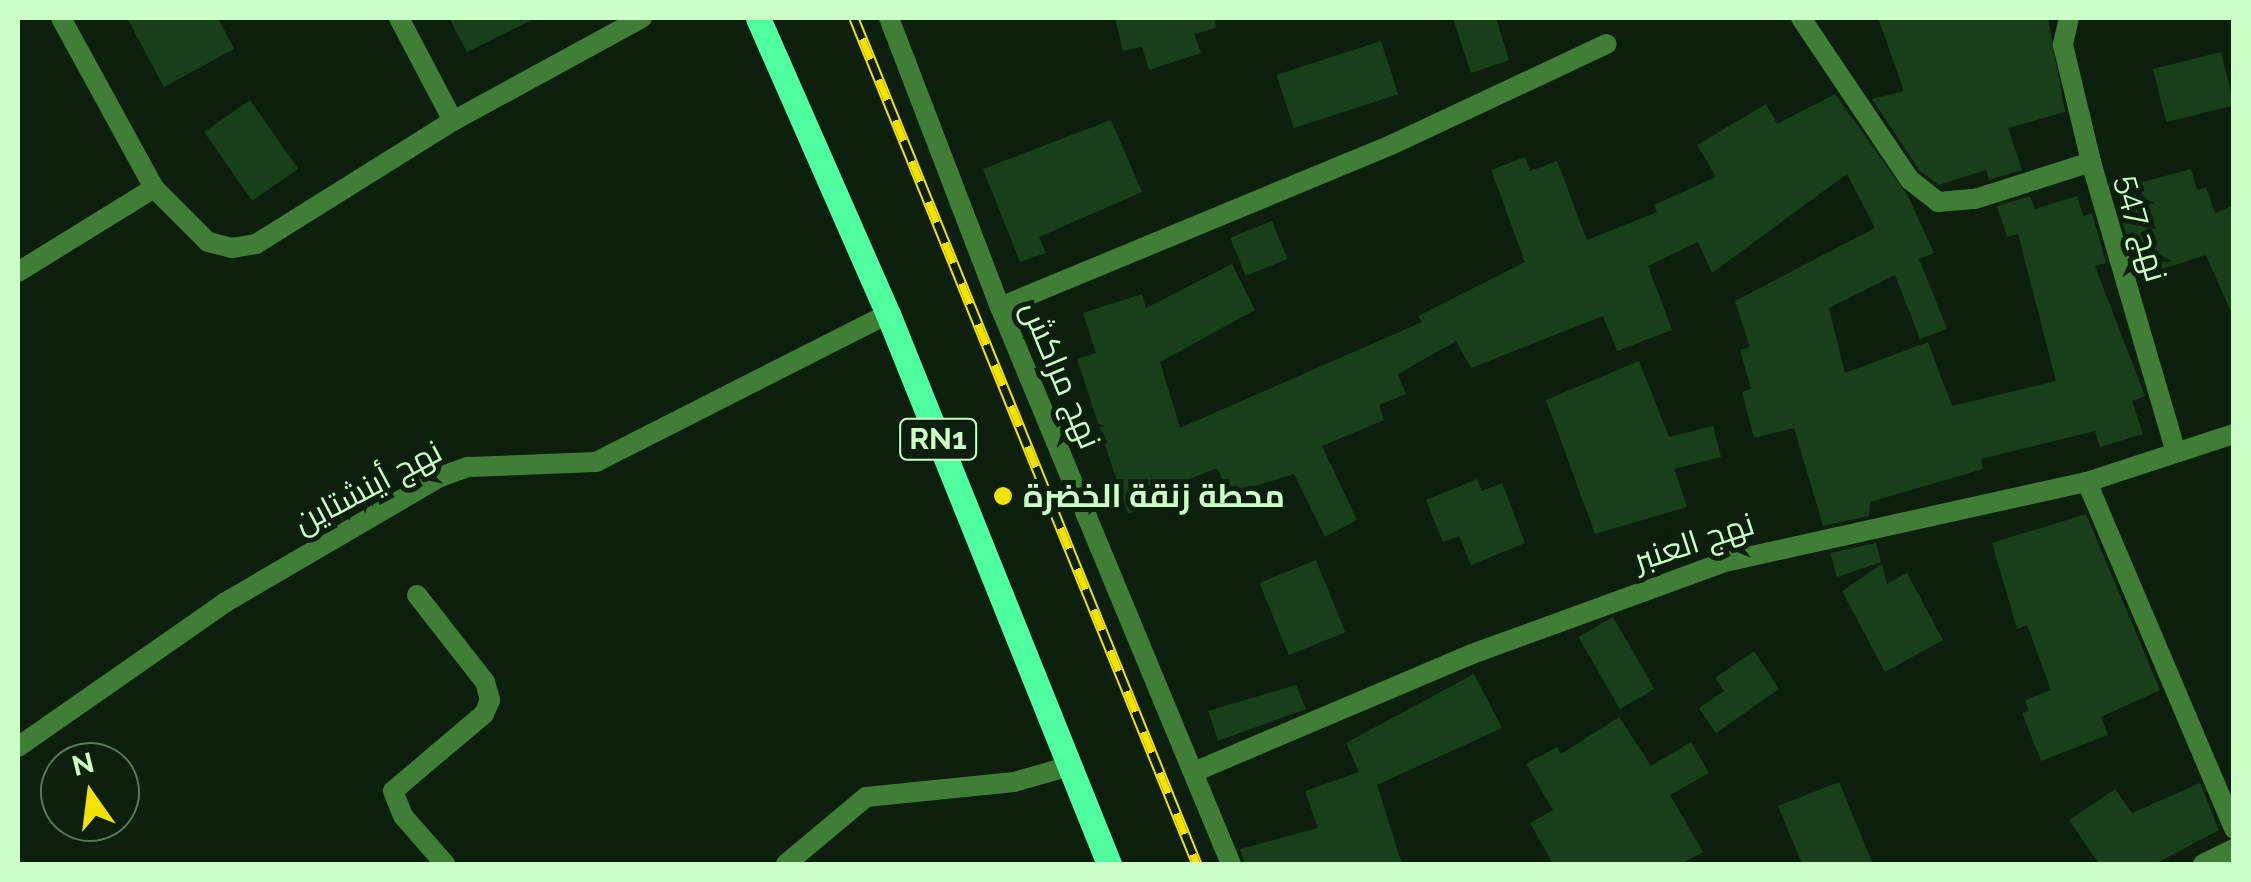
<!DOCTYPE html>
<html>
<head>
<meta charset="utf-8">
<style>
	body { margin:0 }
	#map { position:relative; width:2251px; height:882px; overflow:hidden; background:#0c1e0c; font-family:Raleway,Cairo,sans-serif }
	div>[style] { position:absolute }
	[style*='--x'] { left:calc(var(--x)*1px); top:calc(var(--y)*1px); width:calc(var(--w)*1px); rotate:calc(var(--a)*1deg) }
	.building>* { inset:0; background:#183f19; transform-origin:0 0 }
	.street>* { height:20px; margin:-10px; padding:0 10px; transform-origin:10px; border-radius:10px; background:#407d36 }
	.primary>* { height:25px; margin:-12.5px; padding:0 12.5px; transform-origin:12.5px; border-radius:12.5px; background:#4fff9f }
	.rail>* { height:11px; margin-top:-5.5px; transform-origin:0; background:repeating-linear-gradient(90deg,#0c1e0c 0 22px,#f3e100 0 44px); box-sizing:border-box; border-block:2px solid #f3e100 }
	.dots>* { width:28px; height:28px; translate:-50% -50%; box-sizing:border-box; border:5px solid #0c1e0c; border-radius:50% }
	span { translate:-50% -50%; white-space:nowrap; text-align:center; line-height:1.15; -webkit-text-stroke:10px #0c1e0c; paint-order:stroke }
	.shield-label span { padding:2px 8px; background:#0c1e0c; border:2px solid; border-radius:8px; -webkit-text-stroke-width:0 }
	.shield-label { font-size:30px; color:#ccffc8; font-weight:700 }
	.street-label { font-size:32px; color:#ccffc8 }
	.poi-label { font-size:32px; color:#ccffc8; font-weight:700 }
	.left { translate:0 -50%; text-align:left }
	.frame { position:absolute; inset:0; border:20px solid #ccffc8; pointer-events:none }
	.north { position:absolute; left:40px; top:742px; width:100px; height:100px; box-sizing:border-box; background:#0c1e0c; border:2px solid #597857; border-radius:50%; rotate:346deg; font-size:28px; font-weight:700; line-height:40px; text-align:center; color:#ccffc8 }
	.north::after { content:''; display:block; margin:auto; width:35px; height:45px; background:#f3e100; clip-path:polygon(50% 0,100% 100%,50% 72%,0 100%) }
</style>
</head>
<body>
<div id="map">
	<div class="building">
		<i style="clip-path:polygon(127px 18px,218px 18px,234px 49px,164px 87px)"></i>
		<i style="clip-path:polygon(449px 18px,536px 18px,467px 52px)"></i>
		<i style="clip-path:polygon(1115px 18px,1215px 18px,1216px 28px,1194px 34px,1201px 53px,1149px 70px,1142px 47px,1123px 51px)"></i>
		<i style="clip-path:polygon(1453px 18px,1496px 18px,1509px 60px,1471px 73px)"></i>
		<i style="clip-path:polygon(1878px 18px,2048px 18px,2065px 112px,2008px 128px,2022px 170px,1989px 180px,1986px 170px,1939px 185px,1920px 171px,1872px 99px,1904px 91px)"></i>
		<i style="left:1381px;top:41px;width:56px;height:110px;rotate:72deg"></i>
		<i style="left:2221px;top:52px;width:55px;height:70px;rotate:76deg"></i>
		<i style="clip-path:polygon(1835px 94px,1908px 196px,1934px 253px,1919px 259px,1947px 329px,1920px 339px,1895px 275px,1829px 308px,1845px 373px,1928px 342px,1952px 406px,2056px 381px,2018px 234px,2007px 237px,1997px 206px,2030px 196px,2035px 209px,2077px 196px,2083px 216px,2092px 213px,2106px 263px,2095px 266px,2145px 396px,2132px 401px,2143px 434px,2100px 447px,2095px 431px,1981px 459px,1983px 469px,1870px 502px,1869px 516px,1823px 526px,1794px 428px,1754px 438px,1742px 392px,1751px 389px,1740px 350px,1750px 347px,1735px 301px,1875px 228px,1847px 174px,1712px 273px,1698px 242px,1648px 266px,1672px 330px,1617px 351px,1603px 316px,1471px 368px,1456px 341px,1398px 374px,1406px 394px,1379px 405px,1384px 420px,1322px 446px,1357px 520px,1325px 537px,1294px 474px,1229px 494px,1217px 468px,1167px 488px,1171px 500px,1128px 514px,1077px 359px,1096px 353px,1083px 313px,1142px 294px,1146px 308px,1232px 264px,1255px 310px,1160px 362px,1180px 428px,1422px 322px,1418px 316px,1525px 262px,1491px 170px,1525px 157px,1530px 171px,1557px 161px,1587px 240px,1657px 212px,1654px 205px,1716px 177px,1697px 145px,1766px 104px,1777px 124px)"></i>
		<i style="left:250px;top:100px;width:84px;height:56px;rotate:55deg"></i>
		<i style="clip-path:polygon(1111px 120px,1142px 192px,1039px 237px,1046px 253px,1020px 262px,983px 169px)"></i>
		<i style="clip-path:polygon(2191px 169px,2197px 190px,2206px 187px,2215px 213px,2234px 205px,2234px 319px,2206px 255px,2159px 270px,2152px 249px,2132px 255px,2118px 205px,2143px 197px,2139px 183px)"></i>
		<i style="left:1272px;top:221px;width:41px;height:45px;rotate:68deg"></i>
		<i style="clip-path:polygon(1639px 361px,1669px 437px,1713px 426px,1721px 457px,1674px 469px,1687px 507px,1595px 534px,1546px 400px)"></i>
		<i style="clip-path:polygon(1477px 479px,1482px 491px,1502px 483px,1525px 543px,1471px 565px,1459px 536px,1443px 542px,1426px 500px)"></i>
		<i style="clip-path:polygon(2086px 514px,2160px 690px,2101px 717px,2108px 735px,2041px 761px,2022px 713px,2029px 711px,2025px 700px,2051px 690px,2027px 625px,2017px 629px,1992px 543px)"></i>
		<i style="clip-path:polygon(1876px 543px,1881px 562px,1837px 577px,1830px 553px)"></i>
		<i style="left:1316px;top:560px;width:78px;height:61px;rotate:68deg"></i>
		<i style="clip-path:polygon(1882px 564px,1887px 584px,1907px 573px,1943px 640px,1885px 672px,1842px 591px)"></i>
		<i style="left:1613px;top:617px;width:83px;height:40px;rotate:60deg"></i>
		<i style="clip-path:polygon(1754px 651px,1779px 689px,1716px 733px,1699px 708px,1724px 691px,1715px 678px)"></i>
		<i style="clip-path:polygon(1474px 674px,1502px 728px,1377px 785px,1402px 864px,1245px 864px,1240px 849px,1318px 828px,1305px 791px,1359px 772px,1346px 743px)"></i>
		<i style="clip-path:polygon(1296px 685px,1306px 709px,1218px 741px,1208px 711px)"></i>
		<i style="clip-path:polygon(1619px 717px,1651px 766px,1691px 742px,1709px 773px,1670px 795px,1703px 852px,1681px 864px,1553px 864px,1530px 823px,1553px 810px,1526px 764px,1557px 747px,1561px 754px)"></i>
		<i style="clip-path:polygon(1839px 782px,1873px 864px,1802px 864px,1778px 806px)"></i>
		<i style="clip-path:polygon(2200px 783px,2219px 830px,2155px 864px,2099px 864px,2069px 820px,2115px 789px,2132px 813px)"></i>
	</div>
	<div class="street">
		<i style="--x:61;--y:18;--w:194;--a:61.3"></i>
		<i style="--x:154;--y:188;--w:76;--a:45"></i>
		<i style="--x:208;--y:242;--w:25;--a:14"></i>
		<i style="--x:232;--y:248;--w:24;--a:-9"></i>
		<i style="--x:256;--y:244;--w:232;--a:-32"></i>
		<i style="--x:453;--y:121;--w:215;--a:-28.6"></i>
		<i style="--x:399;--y:18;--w:116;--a:62.3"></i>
		<i style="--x:889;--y:18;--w:310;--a:69"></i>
		<i style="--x:1000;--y:307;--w:603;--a:67.48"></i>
		<i style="--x:1801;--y:18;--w:195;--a:56.1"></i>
		<i style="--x:1910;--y:180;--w:36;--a:38"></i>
		<i style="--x:1938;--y:202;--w:37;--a:-5"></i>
		<i style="--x:1975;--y:199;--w:122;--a:-17.7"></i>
		<i style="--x:2069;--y:18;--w:28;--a:103"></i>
		<i style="--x:2063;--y:45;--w:120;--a:76.5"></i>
		<i style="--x:2091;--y:162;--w:302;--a:73.7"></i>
		<i style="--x:18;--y:272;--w:160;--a:-31.7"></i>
		<i style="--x:1000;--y:307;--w:423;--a:-22.5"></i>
		<i style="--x:1391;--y:145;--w:238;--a:-25.1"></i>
		<i style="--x:2087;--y:482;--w:377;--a:67"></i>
		<i style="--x:417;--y:595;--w:110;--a:52"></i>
		<i style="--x:485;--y:682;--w:19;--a:74"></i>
		<i style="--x:490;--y:700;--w:15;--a:113"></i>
		<i style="--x:484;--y:714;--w:119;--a:139.8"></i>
		<i style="--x:393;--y:791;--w:27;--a:68"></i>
		<i style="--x:403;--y:816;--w:64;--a:48.8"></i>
		<i style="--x:18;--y:747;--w:254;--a:-34.9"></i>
		<i style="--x:226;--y:602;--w:248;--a:-30.3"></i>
		<i style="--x:440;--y:477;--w:30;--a:-20"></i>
		<i style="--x:468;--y:467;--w:128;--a:-2.2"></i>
		<i style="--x:596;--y:462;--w:327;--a:-26.9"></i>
		<i style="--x:1194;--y:772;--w:302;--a:-23"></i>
		<i style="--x:1472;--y:654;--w:269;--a:-20"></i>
		<i style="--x:1725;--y:562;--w:371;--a:-12.5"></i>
		<i style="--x:2087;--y:482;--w:155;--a:-18.1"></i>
		<i style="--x:786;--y:864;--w:104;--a:-39.9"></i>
		<i style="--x:866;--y:797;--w:149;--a:-5.8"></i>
		<i style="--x:1014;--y:782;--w:58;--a:-15.9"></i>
		<i style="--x:2203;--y:864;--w:34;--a:-26"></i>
	</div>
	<div class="primary">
		<i style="--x:758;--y:18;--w:323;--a:66.3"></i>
		<i style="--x:888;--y:314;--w:593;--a:68.11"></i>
	</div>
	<div class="rail">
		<i style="--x:854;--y:18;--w:913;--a:67.93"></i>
	</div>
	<div class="dots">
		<i style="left:1003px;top:496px;background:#f3e100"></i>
	</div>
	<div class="shield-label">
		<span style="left:938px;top:439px">RN1</span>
	</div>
	<div class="street-label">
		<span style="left:2142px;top:228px;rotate:74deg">نهج 547</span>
		<span style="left:1061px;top:375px;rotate:67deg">نهج مراكش</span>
		<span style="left:368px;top:487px;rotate:-28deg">نهج أينشتاين</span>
		<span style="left:1694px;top:542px;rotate:-18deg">نهج العنبر</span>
	</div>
	<div class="poi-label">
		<span class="left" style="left:1023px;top:496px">محطة زنقة الخضرة</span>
	</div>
	<div class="frame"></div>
	<div class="north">N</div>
</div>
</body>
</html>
